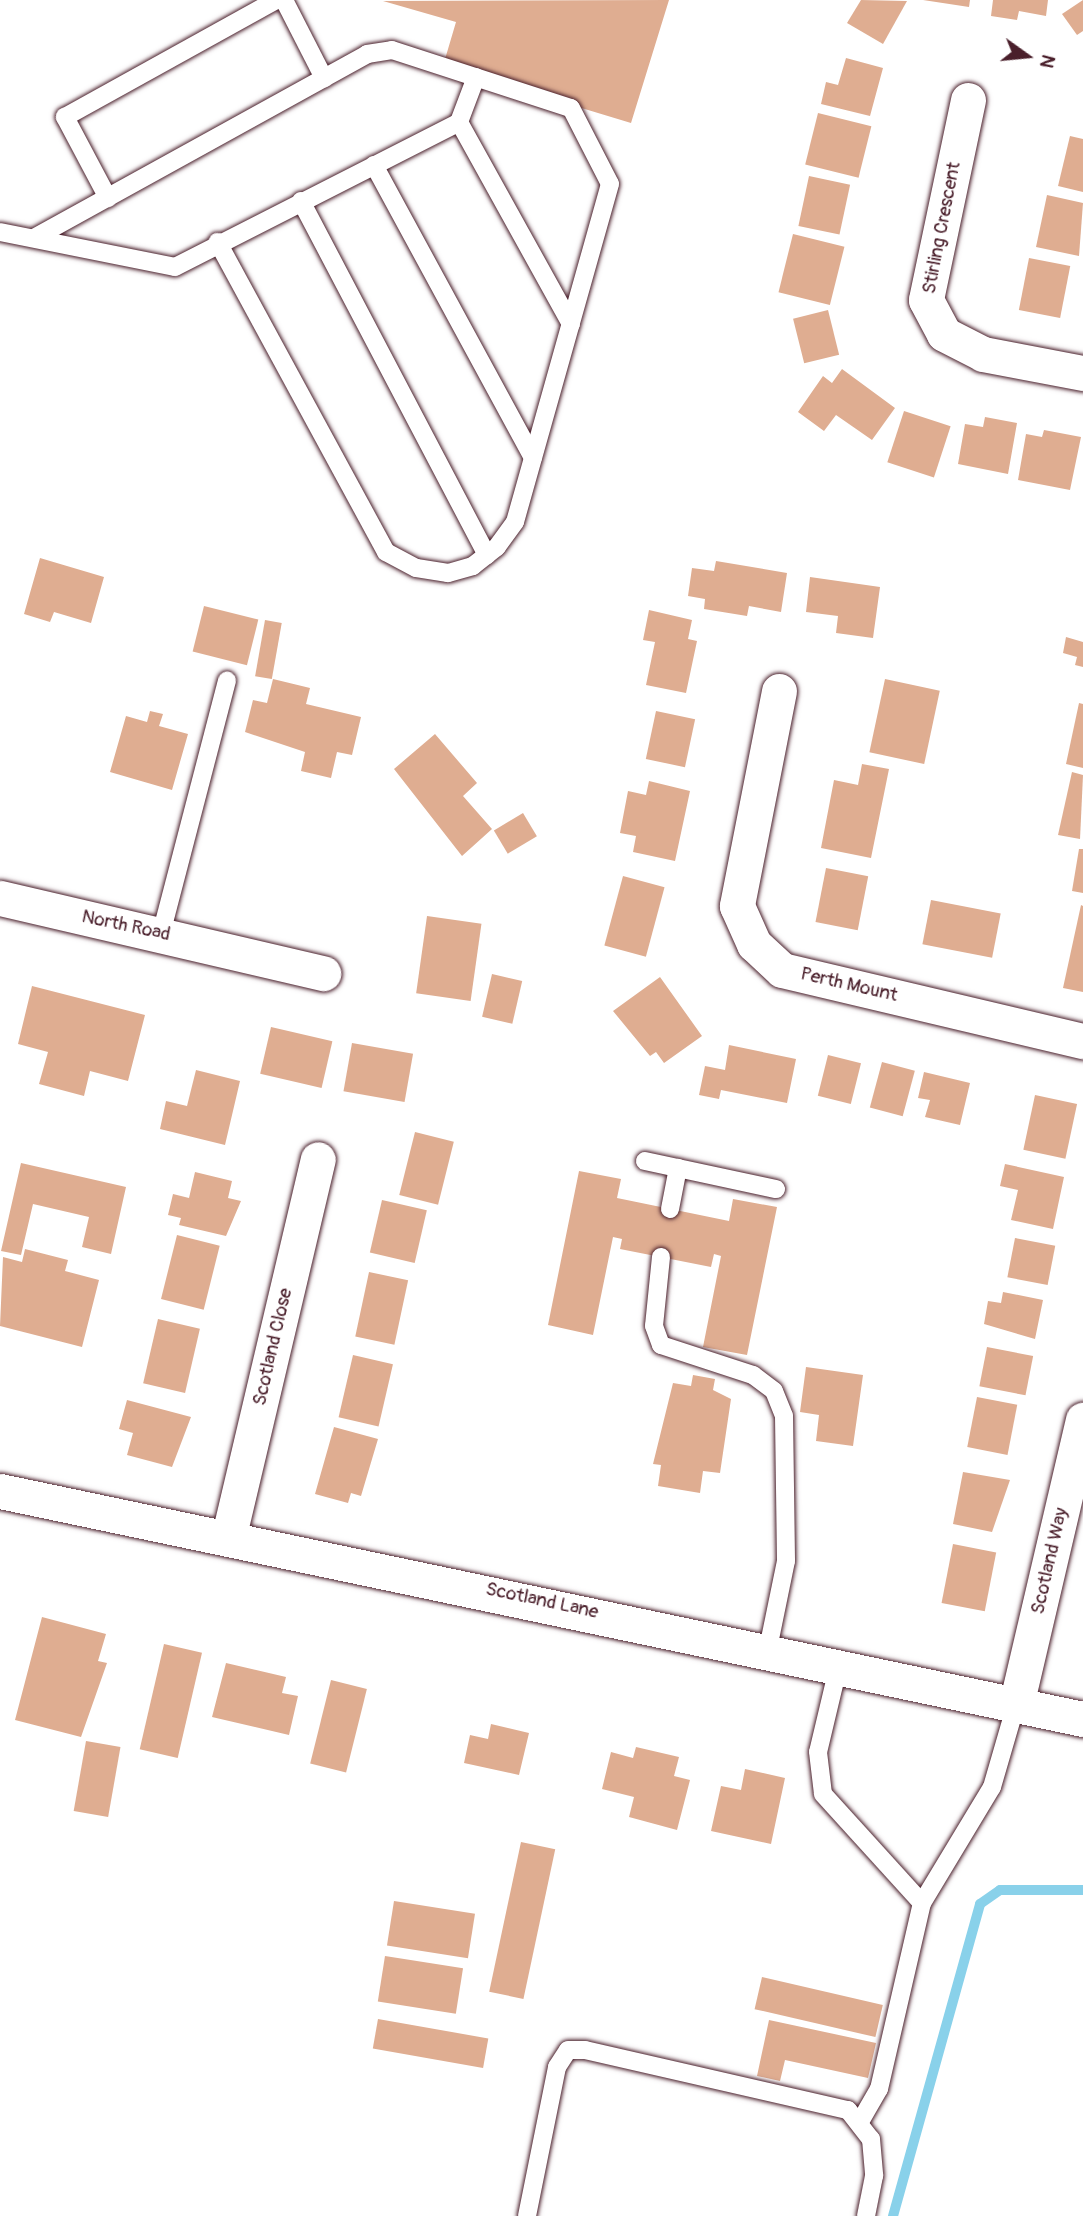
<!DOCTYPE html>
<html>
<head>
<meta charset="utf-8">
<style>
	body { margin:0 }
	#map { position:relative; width:1083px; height:2216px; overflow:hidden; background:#fff; font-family:Pangolin,sans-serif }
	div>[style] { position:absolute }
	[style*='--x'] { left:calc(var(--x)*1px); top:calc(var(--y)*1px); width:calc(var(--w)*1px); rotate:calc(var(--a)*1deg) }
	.stream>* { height:10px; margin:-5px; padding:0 5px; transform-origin:5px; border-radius:5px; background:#89d1ea }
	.building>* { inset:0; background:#dfad91; transform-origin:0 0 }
	.roads { filter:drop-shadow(0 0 2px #4a1f2b) drop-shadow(0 0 2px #4a1f2b) }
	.service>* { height:18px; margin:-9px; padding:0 9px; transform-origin:9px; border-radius:9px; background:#fff }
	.minor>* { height:35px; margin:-17.5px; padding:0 17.5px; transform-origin:17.5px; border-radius:17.5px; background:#fff }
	span { translate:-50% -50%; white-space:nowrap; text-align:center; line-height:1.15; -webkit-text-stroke:6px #fff; paint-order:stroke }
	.street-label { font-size:19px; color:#4a1f2b }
	.north { position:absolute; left:992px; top:21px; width:70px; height:70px; -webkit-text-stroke:5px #fff; paint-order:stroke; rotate:105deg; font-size:19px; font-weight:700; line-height:28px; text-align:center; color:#4a1f2b }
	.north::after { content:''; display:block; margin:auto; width:24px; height:32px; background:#4a1f2b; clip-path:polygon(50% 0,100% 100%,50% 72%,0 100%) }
</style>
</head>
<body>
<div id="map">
	<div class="stream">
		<i style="--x:893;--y:2216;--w:324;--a:-74.4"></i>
		<i style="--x:980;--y:1904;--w:24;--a:-35"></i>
		<i style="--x:1000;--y:1890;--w:83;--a:0"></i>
	</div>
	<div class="building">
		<i style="clip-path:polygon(669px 0,631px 123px,443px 66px,456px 22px,383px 1px)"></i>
		<i style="clip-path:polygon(861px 0,907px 1px,883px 44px,847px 23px)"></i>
		<i style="clip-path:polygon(923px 0,970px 0,969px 7px)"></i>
		<i style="clip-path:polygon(993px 0,1048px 0,1046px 16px,1019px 11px,1017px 20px,991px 16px)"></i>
		<i style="clip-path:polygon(1083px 0,1083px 31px,1077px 35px,1062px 14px)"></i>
		<i style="clip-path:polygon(846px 58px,883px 68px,870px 116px,821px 104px,826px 82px,838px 85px)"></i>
		<i style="left:818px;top:113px;width:55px;height:53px;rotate:14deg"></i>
		<i style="clip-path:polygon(1070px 136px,1083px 139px,1083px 192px,1058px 186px)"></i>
		<i style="left:809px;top:176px;width:42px;height:51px;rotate:12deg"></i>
		<i style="clip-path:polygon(1047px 195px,1083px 203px,1079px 256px,1036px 247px)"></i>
		<i style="left:793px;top:234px;width:53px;height:60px;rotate:14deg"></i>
		<i style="left:1029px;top:258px;width:42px;height:53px;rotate:11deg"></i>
		<i style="left:828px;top:310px;width:46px;height:36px;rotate:76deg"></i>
		<i style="clip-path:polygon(842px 369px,895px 408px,872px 440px,836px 415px,824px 431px,798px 412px,823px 376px,832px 383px)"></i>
		<i style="left:904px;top:411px;width:49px;height:54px;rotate:18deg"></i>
		<i style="clip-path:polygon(985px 417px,1017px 423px,1008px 474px,958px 464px,965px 424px,983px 427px)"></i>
		<i style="clip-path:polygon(1044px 430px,1081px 437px,1070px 490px,1018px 480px,1026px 434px,1042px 437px)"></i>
		<i style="clip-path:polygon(40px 558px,104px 577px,91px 623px,54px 612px,50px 622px,24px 614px)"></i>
		<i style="clip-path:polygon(716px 561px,787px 573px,781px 612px,749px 606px,747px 616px,704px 609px,705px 599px,688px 596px,692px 568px,714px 571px)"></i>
		<i style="clip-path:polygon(810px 577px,880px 587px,873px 638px,836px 633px,838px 616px,806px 612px)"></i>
		<i style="left:204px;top:606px;width:56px;height:47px;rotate:14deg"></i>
		<i style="clip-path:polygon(649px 610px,692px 620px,688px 639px,697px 641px,686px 693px,646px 685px,655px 642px,643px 640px)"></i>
		<i style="left:265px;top:620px;width:17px;height:57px;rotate:10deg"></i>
		<i style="clip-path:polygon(1066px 637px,1083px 642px,1083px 667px,1075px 665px,1077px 657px,1063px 653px)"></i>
		<i style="clip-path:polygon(273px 679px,310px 688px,306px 704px,361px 717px,352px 755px,337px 752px,331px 778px,301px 771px,305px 752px,245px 732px,253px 700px,267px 703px)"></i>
		<i style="left:885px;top:679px;width:56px;height:75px;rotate:12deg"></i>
		<i style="clip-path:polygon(1079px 703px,1083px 704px,1083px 768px,1066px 764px)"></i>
		<i style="clip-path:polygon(150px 711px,163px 714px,159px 726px,188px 734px,172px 790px,110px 772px,126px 716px,147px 722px)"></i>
		<i style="left:656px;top:711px;width:40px;height:49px;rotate:12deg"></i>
		<i style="clip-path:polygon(435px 734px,477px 783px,463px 796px,492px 829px,462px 856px,394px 769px)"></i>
		<i style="clip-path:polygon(862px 764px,889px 769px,871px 858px,821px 848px,834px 780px,858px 785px)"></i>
		<i style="clip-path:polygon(1072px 772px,1083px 775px,1080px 839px,1058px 835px)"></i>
		<i style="clip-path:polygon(649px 781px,690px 791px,675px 861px,633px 852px,636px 836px,620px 833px,628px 791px,646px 795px)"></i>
		<i style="left:523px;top:813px;width:27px;height:34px;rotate:59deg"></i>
		<i style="clip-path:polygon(1079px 849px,1083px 849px,1083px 893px,1072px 891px)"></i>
		<i style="left:826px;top:868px;width:43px;height:55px;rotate:11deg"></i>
		<i style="left:623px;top:876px;width:43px;height:72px;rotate:15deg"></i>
		<i style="left:931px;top:900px;width:71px;height:45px;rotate:11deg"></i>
		<i style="clip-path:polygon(1081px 905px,1083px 906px,1083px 992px,1063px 988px)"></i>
		<i style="left:427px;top:916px;width:55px;height:78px;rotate:8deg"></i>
		<i style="left:492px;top:974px;width:31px;height:44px;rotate:13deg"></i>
		<i style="clip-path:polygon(660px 977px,702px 1036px,664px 1063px,656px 1052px,650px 1056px,613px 1011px)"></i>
		<i style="clip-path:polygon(32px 986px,145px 1015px,128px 1081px,90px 1071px,84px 1096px,39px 1084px,48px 1052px,18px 1044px)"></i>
		<i style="left:271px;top:1027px;width:63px;height:48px;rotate:13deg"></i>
		<i style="left:352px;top:1043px;width:62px;height:49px;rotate:10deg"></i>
		<i style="clip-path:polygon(729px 1045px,796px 1059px,787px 1103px,721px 1090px,719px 1099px,699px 1095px,705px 1066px,725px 1070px)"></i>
		<i style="left:828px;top:1055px;width:34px;height:42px;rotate:14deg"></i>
		<i style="left:882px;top:1062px;width:34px;height:47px;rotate:15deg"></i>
		<i style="clip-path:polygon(196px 1070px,240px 1081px,225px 1145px,160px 1129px,166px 1101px,187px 1106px)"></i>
		<i style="clip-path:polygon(924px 1072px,970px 1083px,960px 1125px,925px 1117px,930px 1100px,918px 1098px)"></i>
		<i style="left:1035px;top:1095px;width:43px;height:56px;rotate:12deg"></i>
		<i style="left:415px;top:1132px;width:40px;height:65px;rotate:14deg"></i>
		<i style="clip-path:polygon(21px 1163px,126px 1187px,111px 1254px,82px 1247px,89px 1217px,33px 1204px,21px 1255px,1px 1251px)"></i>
		<i style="clip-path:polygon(1005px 1164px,1064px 1177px,1053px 1229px,1011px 1220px,1018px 1190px,1000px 1186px)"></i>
		<i style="clip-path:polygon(579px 1171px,621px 1179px,617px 1198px,729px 1221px,733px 1199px,777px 1207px,747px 1355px,703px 1347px,721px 1256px,714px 1254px,711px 1267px,620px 1249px,622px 1239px,613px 1237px,593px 1335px,548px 1325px)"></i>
		<i style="clip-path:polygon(195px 1172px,232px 1181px,228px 1198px,241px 1201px,226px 1236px,179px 1225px,181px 1218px,168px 1215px,173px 1194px,189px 1198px)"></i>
		<i style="left:382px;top:1200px;width:46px;height:54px;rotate:13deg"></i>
		<i style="left:177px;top:1235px;width:44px;height:66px;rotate:14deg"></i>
		<i style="left:1015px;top:1238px;width:41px;height:40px;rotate:11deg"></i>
		<i style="clip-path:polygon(25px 1249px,68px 1260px,65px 1271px,99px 1280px,82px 1347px,0 1326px,3px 1257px,22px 1262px)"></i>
		<i style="left:369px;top:1272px;width:40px;height:66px;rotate:12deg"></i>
		<i style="clip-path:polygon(1003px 1292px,1043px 1300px,1035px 1339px,984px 1324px,988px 1301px,1001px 1303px)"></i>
		<i style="left:158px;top:1319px;width:43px;height:66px;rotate:13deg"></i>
		<i style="left:987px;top:1347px;width:47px;height:40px;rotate:11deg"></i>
		<i style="left:353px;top:1355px;width:41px;height:64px;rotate:13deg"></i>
		<i style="clip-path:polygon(806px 1367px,863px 1375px,853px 1446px,816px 1441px,819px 1415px,800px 1412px)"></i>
		<i style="clip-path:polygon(693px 1375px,715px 1379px,713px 1390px,731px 1399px,720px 1473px,703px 1471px,700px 1493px,658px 1486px,661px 1465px,653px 1464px,673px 1383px,691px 1386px)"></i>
		<i style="left:977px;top:1397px;width:41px;height:51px;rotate:11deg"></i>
		<i style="clip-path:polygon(127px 1400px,191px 1417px,172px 1467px,127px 1455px,133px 1433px,119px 1429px)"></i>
		<i style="clip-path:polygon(334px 1427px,378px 1439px,361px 1496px,351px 1493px,348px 1503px,315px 1494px)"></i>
		<i style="clip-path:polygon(963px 1472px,1010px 1480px,992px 1532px,953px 1524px)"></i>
		<i style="left:953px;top:1544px;width:44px;height:60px;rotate:11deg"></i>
		<i style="clip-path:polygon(42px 1617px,106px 1634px,98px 1661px,107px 1663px,81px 1737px,15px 1720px)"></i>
		<i style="left:164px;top:1644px;width:39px;height:108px;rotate:13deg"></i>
		<i style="clip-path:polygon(226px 1663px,286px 1677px,282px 1693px,298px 1696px,289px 1735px,212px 1717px)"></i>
		<i style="left:331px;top:1680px;width:37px;height:86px;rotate:14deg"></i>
		<i style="clip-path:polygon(491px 1724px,529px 1733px,519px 1775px,464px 1763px,470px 1735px,488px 1739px)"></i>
		<i style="left:86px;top:1741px;width:35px;height:71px;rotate:10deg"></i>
		<i style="clip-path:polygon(636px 1747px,679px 1757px,674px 1776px,690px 1780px,677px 1830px,629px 1817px,634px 1797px,602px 1789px,611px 1752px,633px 1758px)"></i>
		<i style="clip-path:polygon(745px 1769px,785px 1778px,771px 1844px,711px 1831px,721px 1786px,741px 1790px)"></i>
		<i style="left:521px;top:1842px;width:35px;height:153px;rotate:12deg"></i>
		<i style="left:394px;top:1901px;width:82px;height:45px;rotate:9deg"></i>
		<i style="left:385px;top:1956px;width:79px;height:46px;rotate:9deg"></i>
		<i style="left:762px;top:1977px;width:124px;height:33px;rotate:13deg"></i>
		<i style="left:378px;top:2019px;width:112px;height:30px;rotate:10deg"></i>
		<i style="clip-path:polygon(769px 2020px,876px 2043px,868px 2078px,785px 2060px,780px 2081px,757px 2076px)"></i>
	</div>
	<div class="roads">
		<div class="service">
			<i style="--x:284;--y:0;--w:88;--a:62.9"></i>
			<i style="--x:459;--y:122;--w:231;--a:61"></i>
			<i style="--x:374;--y:165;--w:333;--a:61.5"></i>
			<i style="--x:108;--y:198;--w:92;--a:-118"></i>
			<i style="--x:65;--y:117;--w:241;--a:-29"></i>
			<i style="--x:301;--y:201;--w:400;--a:62.3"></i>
			<i style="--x:0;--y:232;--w:178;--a:11.3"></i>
			<i style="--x:175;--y:267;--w:319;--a:-27"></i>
			<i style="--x:459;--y:122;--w:48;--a:-69.3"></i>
			<i style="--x:36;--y:237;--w:378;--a:-28.9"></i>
			<i style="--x:367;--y:54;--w:25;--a:-9"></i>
			<i style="--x:392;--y:50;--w:188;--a:18"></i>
			<i style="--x:571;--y:108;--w:85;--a:62.8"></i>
			<i style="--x:610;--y:184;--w:351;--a:105.7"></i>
			<i style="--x:515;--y:522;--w:31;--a:126"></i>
			<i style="--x:497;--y:547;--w:31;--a:142"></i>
			<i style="--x:473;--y:566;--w:26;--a:164"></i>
			<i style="--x:448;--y:573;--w:32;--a:-171"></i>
			<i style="--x:416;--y:568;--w:34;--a:-152"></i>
			<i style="--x:386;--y:552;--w:353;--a:-118.5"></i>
			<i style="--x:161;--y:934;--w:262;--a:-75.4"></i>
			<i style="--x:645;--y:1161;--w:134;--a:12.1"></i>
			<i style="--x:670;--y:1209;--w:42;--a:-79"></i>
			<i style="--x:661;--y:1257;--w:69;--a:95.8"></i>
			<i style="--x:654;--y:1326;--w:20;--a:70"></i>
			<i style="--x:661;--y:1345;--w:97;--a:18.1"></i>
			<i style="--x:753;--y:1375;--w:26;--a:37"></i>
			<i style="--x:774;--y:1391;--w:27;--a:68"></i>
			<i style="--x:784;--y:1416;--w:145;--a:89.2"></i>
			<i style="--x:786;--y:1561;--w:90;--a:101.6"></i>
			<i style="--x:839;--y:1664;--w:90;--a:103.4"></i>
			<i style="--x:818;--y:1752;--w:42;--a:83.2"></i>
			<i style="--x:823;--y:1794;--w:147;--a:47.8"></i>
			<i style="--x:861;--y:2120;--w:36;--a:-60"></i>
			<i style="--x:879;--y:2089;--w:191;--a:-77"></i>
			<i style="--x:922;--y:1903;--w:135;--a:-58.9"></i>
			<i style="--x:992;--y:1787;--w:90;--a:-73.8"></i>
			<i style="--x:527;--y:2216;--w:152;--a:-78.6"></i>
			<i style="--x:557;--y:2067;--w:20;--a:-57"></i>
			<i style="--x:568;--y:2050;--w:17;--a:0"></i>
			<i style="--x:585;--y:2050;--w:270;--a:12.9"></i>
			<i style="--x:848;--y:2110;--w:37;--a:52"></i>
			<i style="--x:871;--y:2139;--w:37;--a:85"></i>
			<i style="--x:874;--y:2176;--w:41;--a:101.3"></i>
		</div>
		<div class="minor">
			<i style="--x:968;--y:100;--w:204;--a:101.9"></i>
			<i style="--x:926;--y:300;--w:38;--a:62"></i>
			<i style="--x:944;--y:334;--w:44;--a:27.1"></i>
			<i style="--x:983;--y:354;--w:102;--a:10.8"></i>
			<i style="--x:779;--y:691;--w:219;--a:101.1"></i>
			<i style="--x:737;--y:906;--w:42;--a:65.9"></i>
			<i style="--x:754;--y:944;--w:38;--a:43"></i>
			<i style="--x:782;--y:970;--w:309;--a:13.3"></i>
			<i style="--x:0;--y:898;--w:332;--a:13.1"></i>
			<i style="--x:0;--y:1491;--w:1107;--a:11.89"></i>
			<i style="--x:229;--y:1535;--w:386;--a:-76.7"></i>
			<i style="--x:1017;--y:1701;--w:289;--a:-76.8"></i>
		</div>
	</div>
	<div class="street-label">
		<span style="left:942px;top:228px;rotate:-79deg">Stirling Crescent</span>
		<span style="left:126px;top:926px;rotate:12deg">North Road</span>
		<span style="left:849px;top:985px;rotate:13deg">Perth Mount</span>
		<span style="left:273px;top:1347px;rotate:-77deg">Scotland Close</span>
		<span style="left:1050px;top:1561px;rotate:-77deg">Scotland Way</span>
		<span style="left:542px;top:1601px;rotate:12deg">Scotland Lane</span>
	</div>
	<div class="north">N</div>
</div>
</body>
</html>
